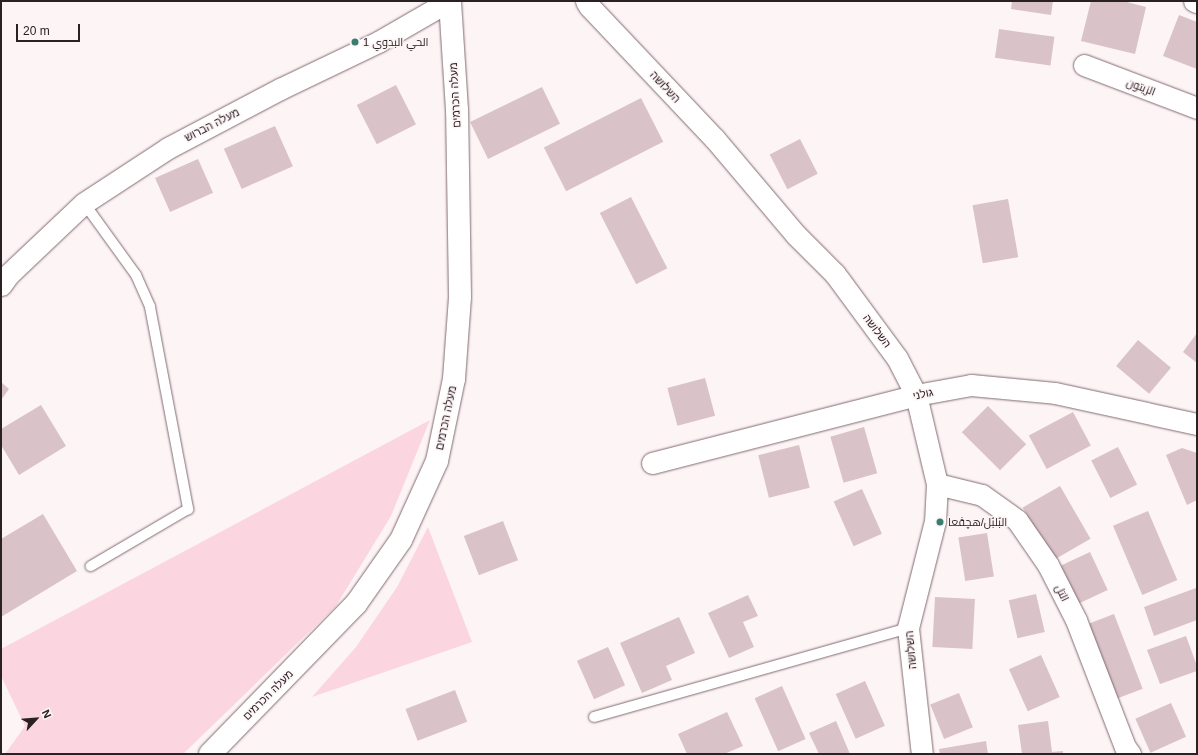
<!DOCTYPE html>
<html>
<head>
<meta charset="utf-8">
<style>
	body { margin:0 }
	#map { position:relative; width:1198px; height:755px; overflow:hidden; background:#fdf4f6; font-family:Arial,Cairo,Heebo,sans-serif }
	div>[style] { position:absolute }
	[style*='--x'] { left:calc(var(--x)*1px); top:calc(var(--y)*1px); width:calc(var(--w)*1px); rotate:calc(var(--a)*1deg) }
	.green>* { inset:0; background:#fbd6e1 }
	.building>* { inset:0; background:#d9c2c8; transform-origin:0 0 }
	.roads { filter:drop-shadow(0 0 1px #806b71) drop-shadow(0 0 1px #806b71) }
	.service>* { height:10px; margin:-5px; padding:0 5px; transform-origin:5px; border-radius:5px; background:#fff }
	.minor>* { height:21px; margin:-10.5px; padding:0 10.5px; transform-origin:10.5px; border-radius:10.5px; background:#fff }
	.tertiary>* { height:22px; margin:-11px; padding:0 11px; transform-origin:11px; border-radius:11px; background:#fff }
	.secondary>* { height:22px; margin:-11px; padding:0 11px; transform-origin:11px; border-radius:11px; background:#fff }
	.dots>* { width:11px; height:11px; translate:-50% -50%; box-sizing:border-box; border:2px solid #fdf4f6; border-radius:50% }
	span { translate:-50% -50%; white-space:nowrap; text-align:center; line-height:1.15; -webkit-text-stroke:3px #fdf4f6; paint-order:stroke }
	.poi-label { font-size:11px; color:#2a2124 }
	.left { translate:0 -50%; text-align:left }
	.street-label { font-size:11px; color:#2a2124 }
	.frame { position:absolute; inset:0; border:2px solid #2a2124; pointer-events:none }
	.north { position:absolute; left:16px; top:699px; width:40px; height:40px; -webkit-text-stroke:3px #fdf4f6; paint-order:stroke; rotate:64deg; font-size:11px; font-weight:700; line-height:16px; text-align:center; color:#2a2124 }
	.north::after { content:''; display:block; margin:auto; width:14px; height:18px; background:#2a2124; clip-path:polygon(50% 0,100% 100%,50% 72%,0 100%) }
	.scale { position:absolute; left:16px; top:24px; width:64px; height:18px; box-sizing:border-box; border:2px solid #2a2124; border-top:0; padding-left:5px; font-size:12px; line-height:14px; white-space:nowrap; color:#2a2124; -webkit-text-stroke:3px #fdf4f6; paint-order:stroke }
</style>
</head>
<body>
<div id="map">
	<div class="green">
		<i style="clip-path:polygon(430px 420px,391px 516px,336px 606px,183px 754px,5px 754px,25px 726px,1px 676px,1px 649px)"></i>
		<i style="clip-path:polygon(428px 527px,472px 642px,312px 697px,356px 647px,397px 587px)"></i>
	</div>
	<div class="building">
		<i style="clip-path:polygon(1012px 1px,1053px 1px,1051px 15px,1011px 9px)"></i>
		<i style="clip-path:polygon(1091px 1px,1123px 1px,1146px 7px,1135px 54px,1081px 41px)"></i>
		<i style="clip-path:polygon(1179px 15px,1197px 22px,1197px 69px,1163px 56px)"></i>
		<i style="left:999px;top:29px;width:56px;height:29px;rotate:8deg"></i>
		<i style="left:396px;top:85px;width:44px;height:44px;rotate:63deg"></i>
		<i style="left:542px;top:87px;width:41px;height:80px;rotate:64deg"></i>
		<i style="left:641px;top:98px;width:49px;height:109px;rotate:63deg"></i>
		<i style="left:275px;top:126px;width:44px;height:56px;rotate:66deg"></i>
		<i style="left:800px;top:139px;width:39px;height:34px;rotate:63deg"></i>
		<i style="left:198px;top:159px;width:37px;height:47px;rotate:66deg"></i>
		<i style="left:631px;top:197px;width:80px;height:35px;rotate:63deg"></i>
		<i style="left:1008px;top:199px;width:59px;height:36px;rotate:80deg"></i>
		<i style="clip-path:polygon(1197px 333px,1197px 363px,1183px 352px)"></i>
		<i style="left:1138px;top:340px;width:43px;height:34px;rotate:40deg"></i>
		<i style="left:705px;top:378px;width:39px;height:39px;rotate:75deg"></i>
		<i style="clip-path:polygon(1px 382px,9px 389px,1px 400px)"></i>
		<i style="clip-path:polygon(41px 405px,66px 446px,19px 475px,1px 445px,1px 429px)"></i>
		<i style="left:988px;top:406px;width:54px;height:37px;rotate:45deg"></i>
		<i style="left:1073px;top:412px;width:38px;height:50px;rotate:62deg"></i>
		<i style="left:864px;top:427px;width:48px;height:35px;rotate:74deg"></i>
		<i style="left:799px;top:445px;width:44px;height:42px;rotate:76deg"></i>
		<i style="left:1118px;top:447px;width:42px;height:30px;rotate:63deg"></i>
		<i style="clip-path:polygon(1182px 448px,1197px 453px,1197px 500px,1187px 505px,1166px 455px)"></i>
		<i style="left:1060px;top:486px;width:61px;height:43px;rotate:60deg"></i>
		<i style="left:862px;top:489px;width:49px;height:31px;rotate:66deg"></i>
		<i style="left:1148px;top:511px;width:75px;height:38px;rotate:67deg"></i>
		<i style="clip-path:polygon(43px 514px,77px 571px,1px 617px,1px 539px)"></i>
		<i style="left:503px;top:521px;width:42px;height:42px;rotate:69deg"></i>
		<i style="left:987px;top:533px;width:44px;height:29px;rotate:81deg"></i>
		<i style="left:1090px;top:552px;width:42px;height:32px;rotate:65deg"></i>
		<i style="clip-path:polygon(1196px 588px,1197px 620px,1154px 636px,1144px 607px)"></i>
		<i style="left:1036px;top:594px;width:39px;height:28px;rotate:77deg"></i>
		<i style="clip-path:polygon(748px 595px,758px 616px,743px 622px,754px 647px,729px 658px,708px 613px)"></i>
		<i style="left:935px;top:597px;width:40px;height:50px;rotate:3deg"></i>
		<i style="left:1114px;top:614px;width:80px;height:28px;rotate:69deg"></i>
		<i style="clip-path:polygon(679px 617px,695px 653px,666px 666px,672px 680px,642px 693px,620px 643px)"></i>
		<i style="clip-path:polygon(1186px 636px,1197px 666px,1197px 671px,1160px 684px,1147px 650px)"></i>
		<i style="left:608px;top:647px;width:42px;height:34px;rotate:66deg"></i>
		<i style="left:1041px;top:655px;width:46px;height:35px;rotate:66deg"></i>
		<i style="left:865px;top:681px;width:49px;height:32px;rotate:66deg"></i>
		<i style="left:782px;top:686px;width:58px;height:30px;rotate:66deg"></i>
		<i style="left:455px;top:690px;width:34px;height:53px;rotate:69deg"></i>
		<i style="left:959px;top:693px;width:37px;height:31px;rotate:68deg"></i>
		<i style="left:1171px;top:703px;width:37px;height:39px;rotate:66deg"></i>
		<i style="clip-path:polygon(727px 712px,743px 746px,724px 754px,687px 754px,678px 734px)"></i>
		<i style="clip-path:polygon(836px 721px,850px 754px,819px 754px,809px 733px)"></i>
		<i style="clip-path:polygon(1048px 721px,1052px 752px,1063px 751px,1063px 754px,1022px 754px,1018px 725px)"></i>
		<i style="clip-path:polygon(986px 741px,988px 754px,940px 754px,939px 749px)"></i>
	</div>
	<div class="roads">
		<div class="service">
			<i style="--x:84;--y:203;--w:89;--a:54.2"></i>
			<i style="--x:136;--y:275;--w:35;--a:66"></i>
			<i style="--x:150;--y:307;--w:206;--a:79.3"></i>
			<i style="--x:188;--y:509;--w:113;--a:149.6"></i>
			<i style="--x:594;--y:717;--w:326;--a:-15.8"></i>
		</div>
		<div class="minor">
			<i style="--x:586;--y:1;--w:6;--a:59"></i>
			<i style="--x:589;--y:6;--w:182;--a:46.6"></i>
			<i style="--x:714;--y:138;--w:127;--a:49.8"></i>
			<i style="--x:796;--y:235;--w:55;--a:45"></i>
			<i style="--x:835;--y:274;--w:104;--a:53.6"></i>
			<i style="--x:897;--y:358;--w:42;--a:62.8"></i>
			<i style="--x:916;--y:395;--w:91;--a:76.7"></i>
			<i style="--x:937;--y:484;--w:37;--a:93"></i>
			<i style="--x:935;--y:521;--w:110;--a:104.2"></i>
			<i style="--x:908;--y:628;--w:127;--a:83.7"></i>
			<i style="--x:1084;--y:65;--w:121;--a:20.8"></i>
			<i style="--x:1;--y:285;--w:14;--a:-54"></i>
			<i style="--x:9;--y:274;--w:103;--a:-43.4"></i>
			<i style="--x:84;--y:203;--w:100;--a:-33.2"></i>
			<i style="--x:168;--y:148;--w:127;--a:-27.8"></i>
			<i style="--x:280;--y:89;--w:109;--a:-25.6"></i>
			<i style="--x:378;--y:42;--w:82;--a:-30"></i>
			<i style="--x:652;--y:463;--w:273;--a:-14.4"></i>
			<i style="--x:916;--y:395;--w:56;--a:-10.3"></i>
			<i style="--x:971;--y:385;--w:84;--a:5.4"></i>
			<i style="--x:1055;--y:393;--w:145;--a:12.3"></i>
			<i style="--x:937;--y:484;--w:46;--a:13.7"></i>
			<i style="--x:982;--y:495;--w:43;--a:35.5"></i>
			<i style="--x:1017;--y:520;--w:55;--a:55.4"></i>
			<i style="--x:1048;--y:565;--w:62;--a:63"></i>
			<i style="--x:1076;--y:620;--w:136;--a:68.9"></i>
			<i style="--x:1125;--y:747;--w:9;--a:54"></i>
		</div>
		<div class="tertiary">
			<i style="--x:210;--y:754;--w:209;--a:-45.8"></i>
			<i style="--x:356;--y:604;--w:78;--a:-54.9"></i>
			<i style="--x:401;--y:540;--w:87;--a:-65.5"></i>
			<i style="--x:437;--y:461;--w:84;--a:-78.3"></i>
			<i style="--x:454;--y:379;--w:82;--a:-85.8"></i>
			<i style="--x:460;--y:297;--w:187;--a:-90.9"></i>
			<i style="--x:457;--y:110;--w:109;--a:-93.7"></i>
		</div>
		<div class="secondary">
			<i style="--x:1195;--y:1;--w:2;--a:27"></i>
		</div>
	</div>
	<div class="dots">
		<i style="left:355px;top:42px;background:#3a7d70"></i>
		<i style="left:940px;top:522px;background:#3a7d70"></i>
	</div>
	<div class="poi-label">
		<span class="left" style="left:363px;top:42px">الحي البدوي 1</span>
		<span class="left" style="left:948px;top:522px">البُلبُل/هچڤعا</span>
	</div>
	<div class="street-label">
		<span style="left:665px;top:87px;rotate:47deg">השלושה</span>
		<span style="left:1141px;top:87px;rotate:21deg">الزيتون</span>
		<span style="left:455px;top:95px;rotate:-93deg">מעלה הכרמים</span>
		<span style="left:212px;top:125px;rotate:-27deg">מעלה הברוש</span>
		<span style="left:877px;top:331px;rotate:53deg">השלושה</span>
		<span style="left:923px;top:394px;rotate:-12deg">גולני</span>
		<span style="left:446px;top:418px;rotate:-78deg">מעלה הכרמים</span>
		<span style="left:1062px;top:593px;rotate:64deg">التل</span>
		<span style="left:911px;top:650px;rotate:-95deg">השלושה</span>
		<span style="left:268px;top:695px;rotate:-45deg">מעלה הכרמים</span>
	</div>
	<div class="frame"></div>
	<div class="north">N</div>
	<div class="scale">20 m</div>
</div>
</body>
</html>
